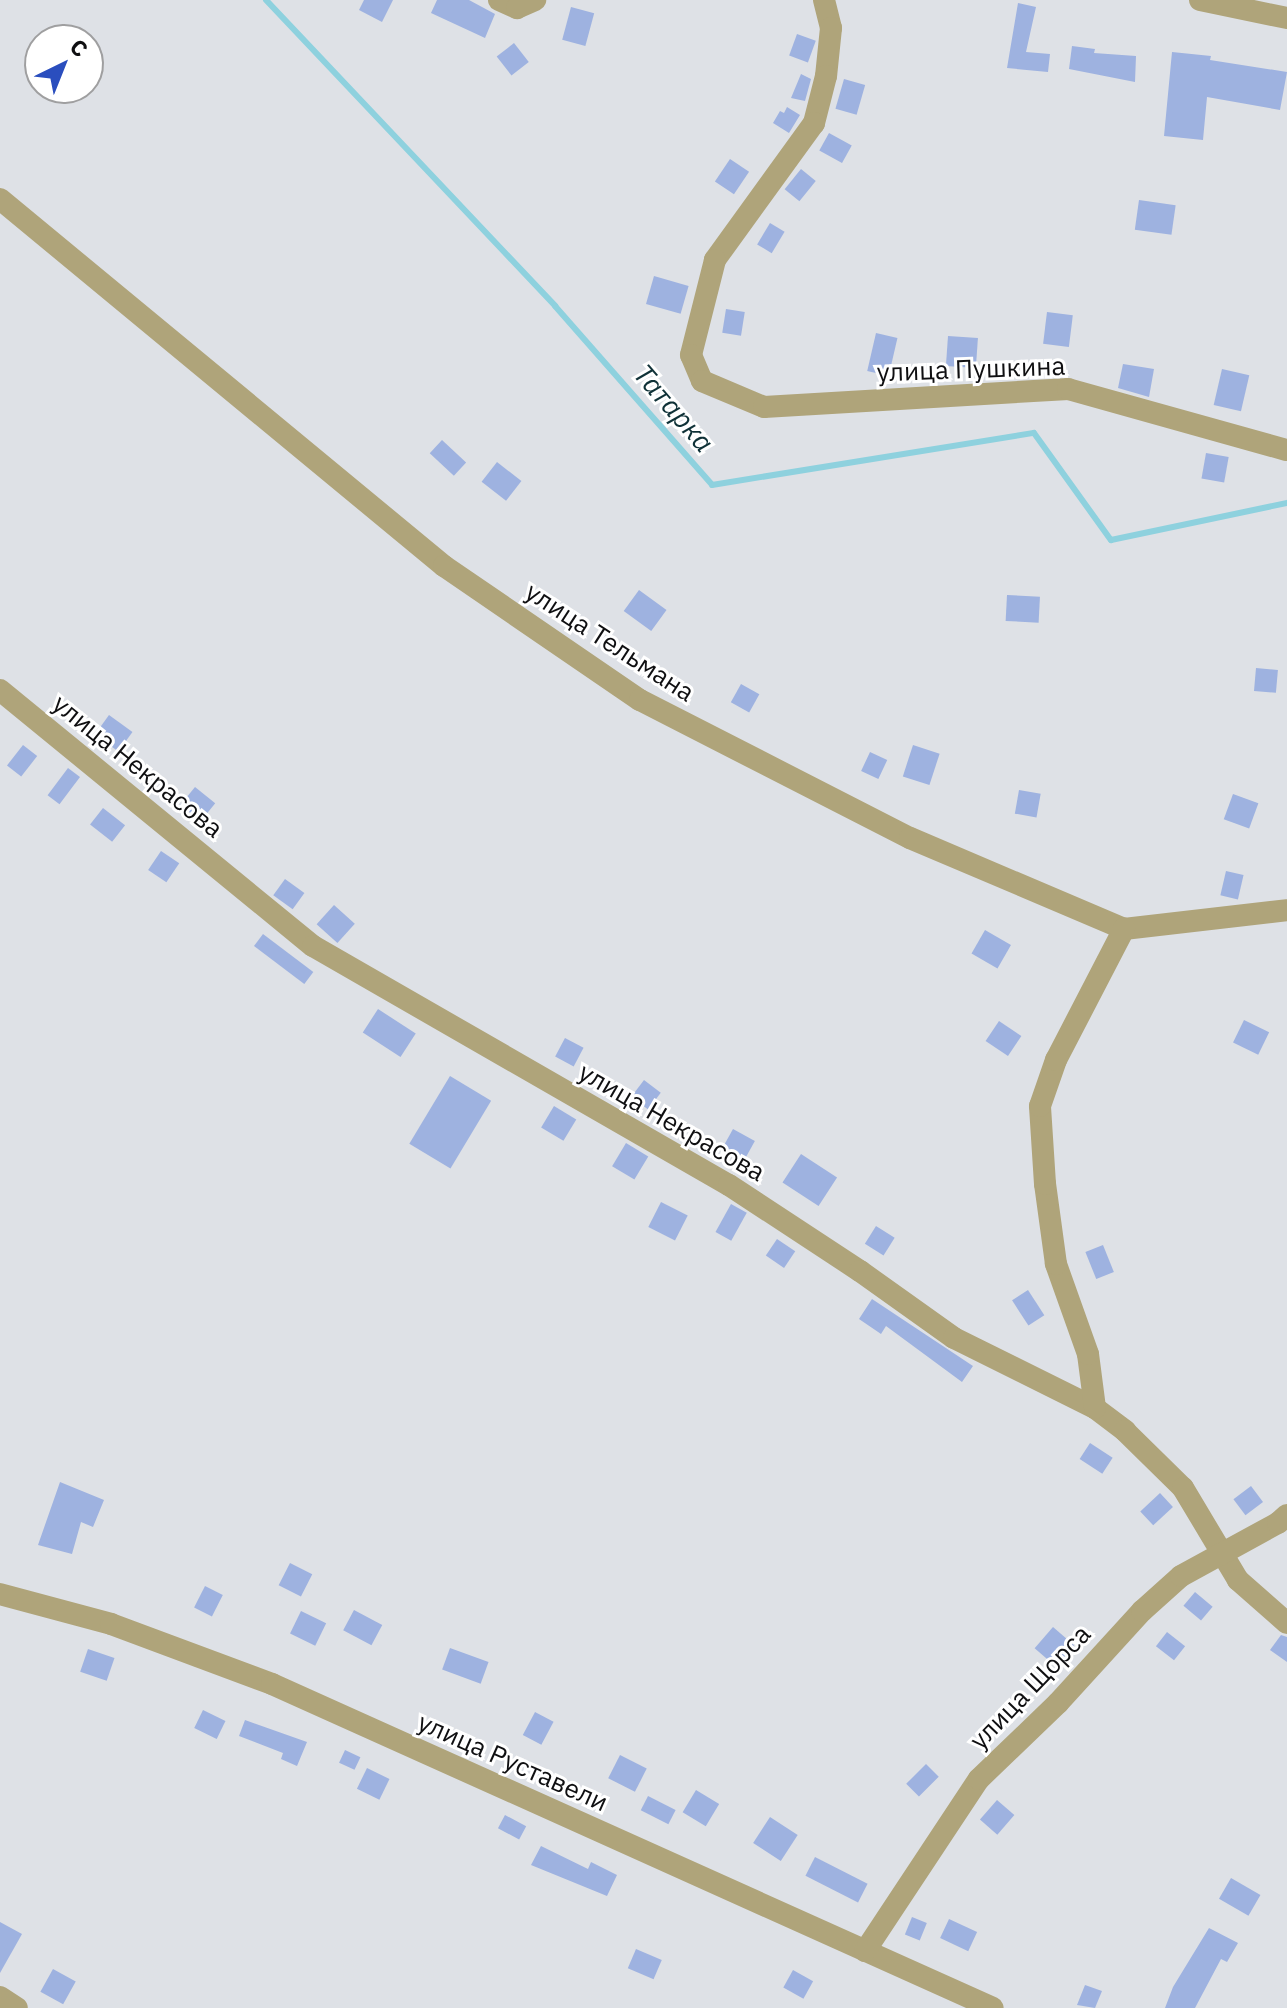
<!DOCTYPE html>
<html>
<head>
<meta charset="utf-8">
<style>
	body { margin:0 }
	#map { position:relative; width:1287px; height:2008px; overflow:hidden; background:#dee1e6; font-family:"IBM Plex Sans",sans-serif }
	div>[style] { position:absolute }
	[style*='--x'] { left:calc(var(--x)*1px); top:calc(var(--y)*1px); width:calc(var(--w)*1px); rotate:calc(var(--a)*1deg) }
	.stream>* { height:6px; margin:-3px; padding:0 3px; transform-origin:3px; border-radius:3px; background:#8ed1de }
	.building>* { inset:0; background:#9eb2e0; transform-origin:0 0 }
	.street>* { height:22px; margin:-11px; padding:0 11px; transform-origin:11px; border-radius:11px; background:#afa47a }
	span { translate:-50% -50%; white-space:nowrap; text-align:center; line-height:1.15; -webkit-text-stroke:6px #fff; paint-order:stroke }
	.street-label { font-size:26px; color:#0f0f11 }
	.water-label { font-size:28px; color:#0f3137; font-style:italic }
	.north { position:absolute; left:24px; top:24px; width:80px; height:80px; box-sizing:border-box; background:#fff; border:2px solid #9f9fa0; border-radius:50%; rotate:43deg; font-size:22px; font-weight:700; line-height:32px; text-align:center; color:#0f0f11 }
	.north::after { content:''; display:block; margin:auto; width:28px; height:36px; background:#2a4ebe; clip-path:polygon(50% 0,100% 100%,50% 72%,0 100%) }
</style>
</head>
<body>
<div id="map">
	<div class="stream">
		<i style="--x:266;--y:0;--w:421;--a:46.6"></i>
		<i style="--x:555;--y:306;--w:238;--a:48.7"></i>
		<i style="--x:712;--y:485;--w:326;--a:-9.2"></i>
		<i style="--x:1034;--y:433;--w:132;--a:54.3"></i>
		<i style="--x:1111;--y:540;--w:180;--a:-11.9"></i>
	</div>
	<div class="building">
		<i style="clip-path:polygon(364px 0,393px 0,382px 22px,359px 10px)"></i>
		<i style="clip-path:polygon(437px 0,469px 0,495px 14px,485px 38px,431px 13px)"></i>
		<i style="clip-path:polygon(1018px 3px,1036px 7px,1026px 52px,1050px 54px,1048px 72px,1007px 68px)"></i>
		<i style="left:571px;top:7px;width:24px;height:34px;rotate:15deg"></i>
		<i style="left:797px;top:34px;width:20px;height:23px;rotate:20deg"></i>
		<i style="left:514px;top:43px;width:24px;height:22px;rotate:52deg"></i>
		<i style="clip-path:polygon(1072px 46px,1095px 49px,1094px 53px,1136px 56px,1135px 82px,1069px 69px)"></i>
		<i style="clip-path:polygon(1172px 52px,1211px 56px,1210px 60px,1287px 72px,1280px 110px,1207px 97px,1203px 140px,1164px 136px)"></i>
		<i style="clip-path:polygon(801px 74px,811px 79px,805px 101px,791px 98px)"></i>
		<i style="left:844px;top:79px;width:22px;height:31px;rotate:16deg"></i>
		<i style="clip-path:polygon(787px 107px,800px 115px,789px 133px,773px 123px,780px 111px,784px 113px)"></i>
		<i style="left:829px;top:133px;width:26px;height:20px;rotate:29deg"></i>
		<i style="left:730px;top:159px;width:23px;height:27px;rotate:34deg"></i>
		<i style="left:801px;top:169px;width:19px;height:26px;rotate:39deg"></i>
		<i style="left:1139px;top:200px;width:37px;height:30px;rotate:8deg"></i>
		<i style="left:770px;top:223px;width:17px;height:25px;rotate:31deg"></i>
		<i style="left:654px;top:276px;width:36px;height:29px;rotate:16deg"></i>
		<i style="left:726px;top:309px;width:19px;height:24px;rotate:9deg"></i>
		<i style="left:1047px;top:312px;width:26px;height:32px;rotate:7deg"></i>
		<i style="left:876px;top:333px;width:22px;height:39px;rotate:13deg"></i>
		<i style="left:948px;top:336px;width:30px;height:30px;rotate:4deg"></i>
		<i style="clip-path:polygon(1123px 364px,1154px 369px,1149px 397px,1118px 388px)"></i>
		<i style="left:1222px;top:369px;width:28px;height:37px;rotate:13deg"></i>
		<i style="left:442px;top:440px;width:33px;height:18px;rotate:43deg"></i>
		<i style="left:1206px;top:453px;width:23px;height:26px;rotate:10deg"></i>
		<i style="left:497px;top:462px;width:31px;height:25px;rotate:38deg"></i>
		<i style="left:639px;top:590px;width:34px;height:26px;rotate:36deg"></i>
		<i style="left:1007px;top:595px;width:33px;height:26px;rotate:3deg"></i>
		<i style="left:1256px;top:668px;width:22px;height:23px;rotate:5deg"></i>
		<i style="left:741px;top:684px;width:21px;height:21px;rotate:29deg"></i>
		<i style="left:109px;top:715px;width:29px;height:24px;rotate:36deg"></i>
		<i style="left:23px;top:745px;width:18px;height:26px;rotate:38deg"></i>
		<i style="left:913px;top:745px;width:28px;height:33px;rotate:18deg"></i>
		<i style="left:870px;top:752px;width:19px;height:21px;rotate:25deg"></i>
		<i style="left:68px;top:768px;width:15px;height:34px;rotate:37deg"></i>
		<i style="left:195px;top:787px;width:26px;height:23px;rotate:39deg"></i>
		<i style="left:1019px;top:790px;width:22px;height:24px;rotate:10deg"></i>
		<i style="left:1233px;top:794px;width:27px;height:27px;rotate:20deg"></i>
		<i style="left:103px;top:808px;width:28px;height:21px;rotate:38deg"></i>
		<i style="left:161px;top:851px;width:22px;height:23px;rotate:34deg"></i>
		<i style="left:1226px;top:871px;width:18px;height:25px;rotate:13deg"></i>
		<i style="left:285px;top:879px;width:24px;height:20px;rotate:36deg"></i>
		<i style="left:334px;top:905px;width:28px;height:26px;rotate:42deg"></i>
		<i style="left:985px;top:930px;width:30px;height:27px;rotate:30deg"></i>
		<i style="left:263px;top:934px;width:63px;height:15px;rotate:37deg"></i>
		<i style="left:378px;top:1009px;width:45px;height:28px;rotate:33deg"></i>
		<i style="left:1244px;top:1020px;width:28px;height:25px;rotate:26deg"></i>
		<i style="left:999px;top:1021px;width:27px;height:24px;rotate:34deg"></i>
		<i style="left:565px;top:1038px;width:21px;height:21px;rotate:28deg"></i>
		<i style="left:450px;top:1076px;width:48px;height:79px;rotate:31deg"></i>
		<i style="left:644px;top:1080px;width:21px;height:21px;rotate:37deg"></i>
		<i style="left:554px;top:1106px;width:26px;height:25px;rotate:31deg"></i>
		<i style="left:733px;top:1129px;width:25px;height:22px;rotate:29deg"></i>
		<i style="left:626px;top:1143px;width:26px;height:27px;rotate:31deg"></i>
		<i style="left:801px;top:1154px;width:43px;height:34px;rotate:33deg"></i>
		<i style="left:661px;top:1202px;width:30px;height:28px;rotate:27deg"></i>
		<i style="left:731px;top:1204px;width:18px;height:32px;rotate:29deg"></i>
		<i style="left:876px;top:1226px;width:22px;height:21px;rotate:32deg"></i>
		<i style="left:777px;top:1239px;width:22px;height:20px;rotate:34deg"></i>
		<i style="left:1103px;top:1245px;width:29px;height:19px;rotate:68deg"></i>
		<i style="left:1028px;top:1290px;width:30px;height:19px;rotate:57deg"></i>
		<i style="clip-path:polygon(872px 1299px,973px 1366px,962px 1382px,886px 1326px,881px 1334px,859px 1319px)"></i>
		<i style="left:1090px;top:1443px;width:27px;height:19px;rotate:33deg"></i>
		<i style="clip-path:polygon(60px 1482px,104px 1500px,93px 1527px,81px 1522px,72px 1554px,38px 1545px)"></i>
		<i style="left:1251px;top:1486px;width:20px;height:22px;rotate:53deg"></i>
		<i style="left:1160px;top:1493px;width:19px;height:27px;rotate:47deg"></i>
		<i style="left:290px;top:1563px;width:25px;height:25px;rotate:27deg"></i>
		<i style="left:205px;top:1586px;width:20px;height:24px;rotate:27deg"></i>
		<i style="left:1195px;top:1592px;width:23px;height:18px;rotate:40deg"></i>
		<i style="left:354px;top:1610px;width:32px;height:23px;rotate:28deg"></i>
		<i style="left:301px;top:1611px;width:28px;height:25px;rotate:26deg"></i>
		<i style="left:1053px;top:1627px;width:28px;height:28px;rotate:41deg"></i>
		<i style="left:1167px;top:1632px;width:23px;height:18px;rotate:38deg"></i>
		<i style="clip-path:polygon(1281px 1635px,1287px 1637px,1287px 1662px,1270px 1650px)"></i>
		<i style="left:450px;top:1648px;width:41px;height:23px;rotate:20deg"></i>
		<i style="left:88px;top:1649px;width:28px;height:24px;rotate:19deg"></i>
		<i style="left:203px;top:1710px;width:25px;height:20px;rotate:26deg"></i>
		<i style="left:535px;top:1712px;width:21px;height:26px;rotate:28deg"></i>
		<i style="clip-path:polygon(245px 1720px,307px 1742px,297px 1766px,281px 1759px,283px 1753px,239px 1736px)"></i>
		<i style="left:345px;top:1750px;width:17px;height:14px;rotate:25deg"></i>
		<i style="left:620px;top:1755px;width:30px;height:26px;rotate:27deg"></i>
		<i style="left:926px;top:1764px;width:18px;height:28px;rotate:45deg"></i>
		<i style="left:367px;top:1768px;width:25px;height:23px;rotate:26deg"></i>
		<i style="left:696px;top:1790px;width:27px;height:26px;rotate:31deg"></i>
		<i style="left:648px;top:1796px;width:31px;height:16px;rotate:27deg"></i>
		<i style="left:997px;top:1800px;width:23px;height:26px;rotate:41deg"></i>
		<i style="left:505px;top:1815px;width:24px;height:15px;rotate:28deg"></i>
		<i style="left:770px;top:1817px;width:33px;height:31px;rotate:33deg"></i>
		<i style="clip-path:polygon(541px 1846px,588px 1869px,591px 1862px,617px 1875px,607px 1896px,531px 1865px)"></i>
		<i style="left:815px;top:1857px;width:59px;height:21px;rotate:27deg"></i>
		<i style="left:1231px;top:1878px;width:34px;height:24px;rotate:30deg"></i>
		<i style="left:912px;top:1917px;width:16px;height:19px;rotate:22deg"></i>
		<i style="left:949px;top:1919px;width:31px;height:21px;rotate:25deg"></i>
		<i style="clip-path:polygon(0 1922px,22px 1934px,0 1973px)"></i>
		<i style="clip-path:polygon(1209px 1928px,1238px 1943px,1227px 1962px,1221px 1959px,1195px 2008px,1165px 2008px,1173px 1987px)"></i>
		<i style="left:636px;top:1949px;width:28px;height:21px;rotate:23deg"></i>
		<i style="left:53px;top:1969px;width:26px;height:26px;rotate:29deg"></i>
		<i style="left:793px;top:1970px;width:23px;height:20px;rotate:29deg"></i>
		<i style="clip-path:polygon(1085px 1985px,1102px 1991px,1095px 2008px,1077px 2005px)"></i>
	</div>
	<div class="street">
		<i style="--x:499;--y:0;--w:20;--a:24"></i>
		<i style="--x:517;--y:8;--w:20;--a:-24"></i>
		<i style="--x:824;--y:0;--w:29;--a:76"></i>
		<i style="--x:831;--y:28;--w:48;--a:95.9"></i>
		<i style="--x:826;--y:76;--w:49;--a:104.3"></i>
		<i style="--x:814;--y:123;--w:169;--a:125.9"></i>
		<i style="--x:715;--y:260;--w:98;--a:104.2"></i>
		<i style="--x:691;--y:355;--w:28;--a:67"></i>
		<i style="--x:702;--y:381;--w:67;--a:22.8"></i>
		<i style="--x:764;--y:407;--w:305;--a:-3.4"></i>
		<i style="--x:1068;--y:389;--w:227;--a:15.6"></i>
		<i style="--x:1200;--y:0;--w:89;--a:11.7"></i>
		<i style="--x:0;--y:199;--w:576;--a:39.58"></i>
		<i style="--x:444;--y:566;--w:237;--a:34.4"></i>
		<i style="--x:640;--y:700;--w:303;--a:27.1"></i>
		<i style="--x:910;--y:838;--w:233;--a:23"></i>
		<i style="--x:1124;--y:929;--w:164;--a:-6.6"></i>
		<i style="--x:0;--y:690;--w:404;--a:39.3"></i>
		<i style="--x:313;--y:946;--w:480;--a:29.9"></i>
		<i style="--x:729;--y:1185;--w:157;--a:33.3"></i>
		<i style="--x:860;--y:1271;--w:115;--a:35.5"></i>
		<i style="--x:954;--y:1338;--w:157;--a:26.4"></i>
		<i style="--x:1095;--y:1408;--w:38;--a:37"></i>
		<i style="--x:1125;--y:1431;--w:81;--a:44.5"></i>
		<i style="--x:1183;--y:1488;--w:107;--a:59.1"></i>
		<i style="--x:1238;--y:1580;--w:65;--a:41.3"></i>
		<i style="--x:1095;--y:1408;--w:54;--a:-97.4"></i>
		<i style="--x:1088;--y:1354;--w:96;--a:-109.6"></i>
		<i style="--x:1056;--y:1264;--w:81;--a:-97.8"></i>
		<i style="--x:1045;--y:1184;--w:78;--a:-93.7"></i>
		<i style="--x:1040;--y:1106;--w:49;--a:-70.8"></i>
		<i style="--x:1056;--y:1060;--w:148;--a:-62.6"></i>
		<i style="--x:0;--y:1594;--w:115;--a:15.1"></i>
		<i style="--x:111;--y:1624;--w:172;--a:20.4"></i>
		<i style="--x:272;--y:1684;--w:790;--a:24.2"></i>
		<i style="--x:865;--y:1951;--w:206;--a:-56.5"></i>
		<i style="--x:979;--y:1779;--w:110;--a:-43.9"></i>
		<i style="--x:1058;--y:1703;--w:125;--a:-47.6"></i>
		<i style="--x:1142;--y:1611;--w:52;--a:-41.9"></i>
		<i style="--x:1181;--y:1576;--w:111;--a:-28.7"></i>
		<i style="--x:1278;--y:1523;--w:12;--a:-42"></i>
		<i style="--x:0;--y:1997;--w:20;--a:33"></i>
	</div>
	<div class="street-label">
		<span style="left:971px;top:369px;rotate:-2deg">улица Пушкина</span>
		<span style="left:610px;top:642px;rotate:33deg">улица Тельмана</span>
		<span style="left:138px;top:766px;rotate:39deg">улица Некрасова</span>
		<span style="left:672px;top:1122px;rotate:30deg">улица Некрасова</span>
		<span style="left:1030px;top:1687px;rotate:-46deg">улица Щорса</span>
		<span style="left:513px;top:1762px;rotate:24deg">улица Руставели</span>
	</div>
	<div class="water-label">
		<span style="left:674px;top:408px;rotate:49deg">Татарка</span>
	</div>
	<div class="north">С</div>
</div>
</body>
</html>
